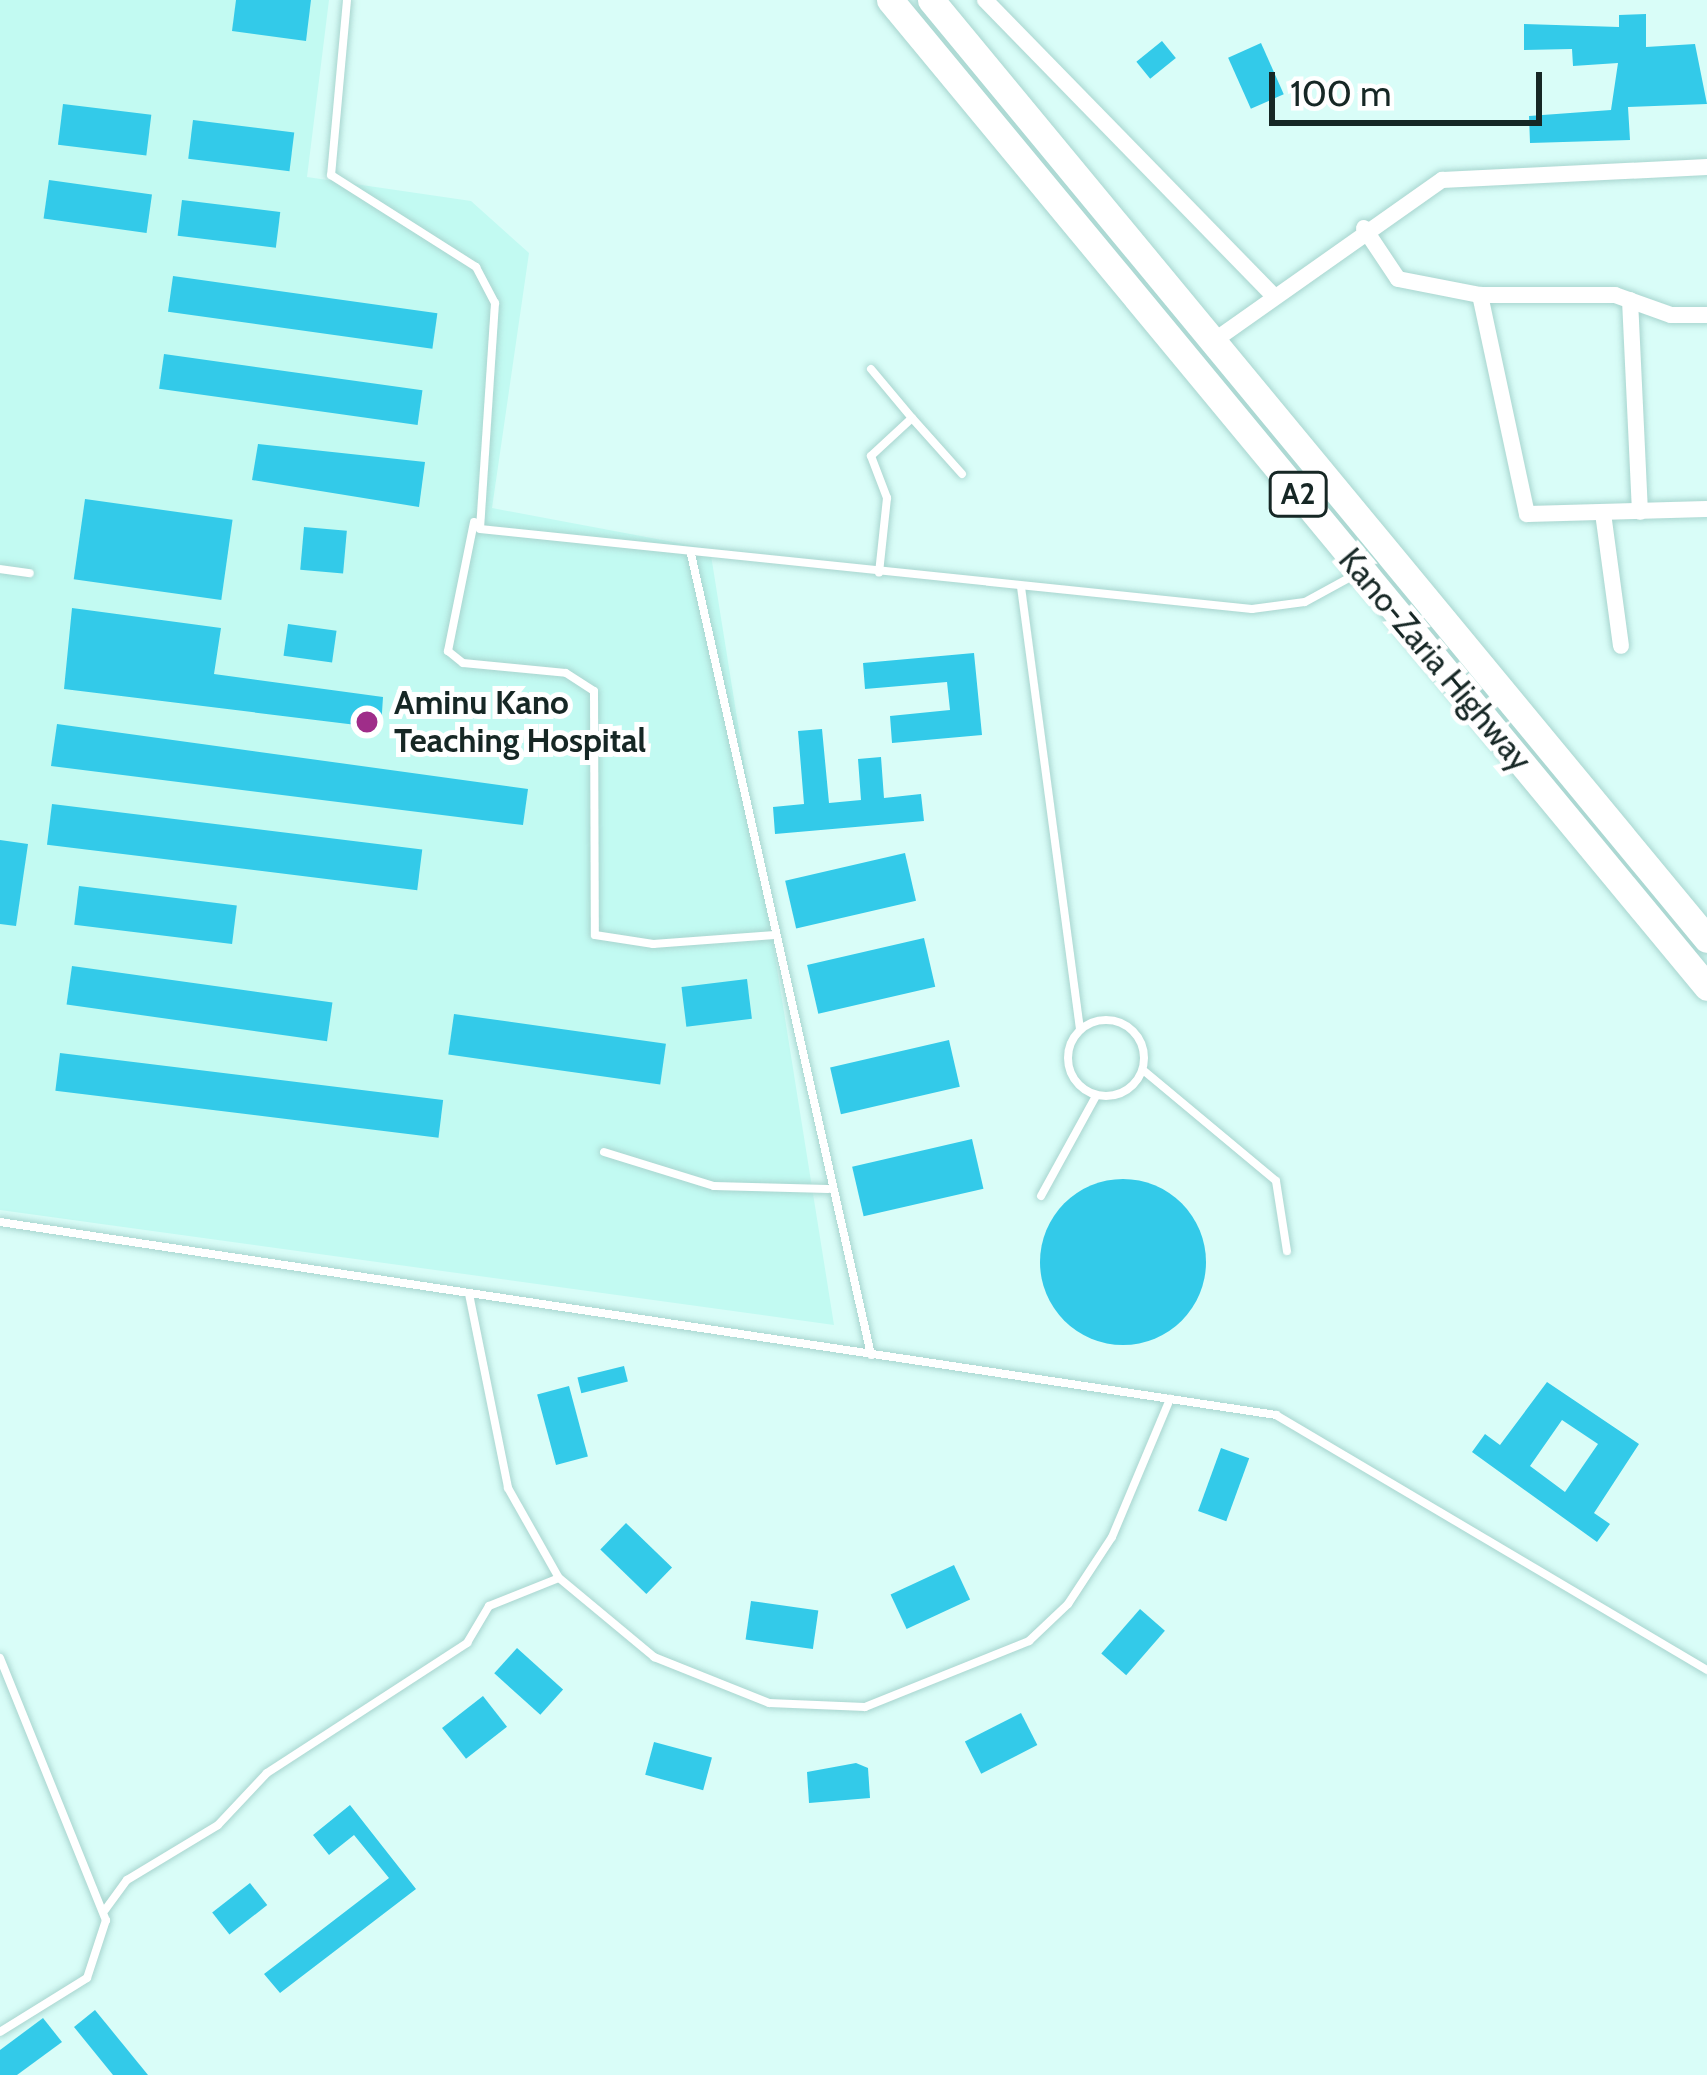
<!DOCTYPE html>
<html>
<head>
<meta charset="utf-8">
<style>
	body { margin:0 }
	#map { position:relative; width:1707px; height:2075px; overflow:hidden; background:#d9fdf8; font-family:Cabin,sans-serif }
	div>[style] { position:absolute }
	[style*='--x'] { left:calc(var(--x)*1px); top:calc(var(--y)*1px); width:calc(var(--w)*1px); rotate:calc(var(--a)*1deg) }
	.built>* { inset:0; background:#c2faf2 }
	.building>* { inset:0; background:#33cae9; transform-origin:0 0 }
	.round { border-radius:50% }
	.roads { filter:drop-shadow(0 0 3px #a8d5cf) drop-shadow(0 0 3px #a8d5cf) }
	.service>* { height:8px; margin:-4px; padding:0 4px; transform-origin:4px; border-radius:4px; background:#fff }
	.service>.ring { margin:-4px; padding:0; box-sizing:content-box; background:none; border:8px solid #fff; border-radius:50% }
	.minor>* { height:16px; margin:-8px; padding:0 8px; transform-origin:8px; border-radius:8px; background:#fff }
	.trunk>* { height:27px; margin:-13.5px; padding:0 13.5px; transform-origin:13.5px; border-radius:13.5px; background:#fff }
	.dots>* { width:33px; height:33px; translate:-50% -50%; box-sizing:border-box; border:6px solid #fff; border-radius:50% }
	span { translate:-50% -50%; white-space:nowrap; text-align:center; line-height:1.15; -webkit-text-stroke:10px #fff; paint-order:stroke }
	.shield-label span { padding:3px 9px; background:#fff; border:3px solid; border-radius:9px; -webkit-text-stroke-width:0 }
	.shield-label { font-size:30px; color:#162725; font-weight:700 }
	.street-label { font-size:33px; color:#162725 }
	.poi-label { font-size:33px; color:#162725; font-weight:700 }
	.left { translate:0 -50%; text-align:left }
	.scale { position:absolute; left:1269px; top:72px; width:273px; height:54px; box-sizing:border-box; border:6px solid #162725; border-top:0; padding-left:15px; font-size:36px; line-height:42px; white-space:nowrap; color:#162725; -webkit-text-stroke:9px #fff; paint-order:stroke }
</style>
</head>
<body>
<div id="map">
	<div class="built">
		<i style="clip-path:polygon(0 0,329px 0,307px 177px,471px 201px,529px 253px,492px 508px,710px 549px,834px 1325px,0 1210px)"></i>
	</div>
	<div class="building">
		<i style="clip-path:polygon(236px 0,311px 0,306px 41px,232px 31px)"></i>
		<i style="clip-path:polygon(1646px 14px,1646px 47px,1695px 44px,1707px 104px,1628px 107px,1630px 140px,1530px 143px,1529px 116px,1611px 110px,1618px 63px,1573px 66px,1572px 49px,1524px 50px,1524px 24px,1619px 27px,1619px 15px)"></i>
		<i style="left:1162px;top:41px;width:22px;height:33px;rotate:51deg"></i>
		<i style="left:1261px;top:43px;width:56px;height:36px;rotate:66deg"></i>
		<i style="left:63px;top:104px;width:89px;height:41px;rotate:7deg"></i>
		<i style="left:193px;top:120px;width:102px;height:39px;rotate:7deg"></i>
		<i style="left:49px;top:180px;width:104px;height:39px;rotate:8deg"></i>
		<i style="left:182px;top:200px;width:99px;height:36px;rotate:7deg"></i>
		<i style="left:173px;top:276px;width:267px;height:36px;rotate:8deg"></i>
		<i style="left:164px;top:354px;width:261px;height:35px;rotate:8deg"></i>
		<i style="clip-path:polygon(258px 444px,425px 462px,419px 507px,252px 480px)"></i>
		<i style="left:85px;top:499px;width:149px;height:81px;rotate:8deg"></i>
		<i style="left:304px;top:527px;width:43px;height:43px;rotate:5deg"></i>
		<i style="clip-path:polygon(72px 608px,221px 628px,214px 674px,383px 697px,381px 728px,64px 689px)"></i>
		<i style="left:288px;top:624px;width:49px;height:32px;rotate:8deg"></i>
		<i style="clip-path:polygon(974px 653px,982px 735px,892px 743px,890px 716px,950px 710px,947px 682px,865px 689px,863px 663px)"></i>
		<i style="clip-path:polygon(57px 724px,528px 789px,523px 825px,51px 766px)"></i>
		<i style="clip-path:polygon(822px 729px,829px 803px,861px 800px,858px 759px,881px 757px,884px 798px,921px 794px,924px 821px,775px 834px,773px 807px,804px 804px,798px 731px)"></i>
		<i style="left:52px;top:804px;width:373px;height:41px;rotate:7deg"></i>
		<i style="clip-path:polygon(0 840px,28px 844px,16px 926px,0 924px)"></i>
		<i style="left:905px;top:853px;width:49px;height:123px;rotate:77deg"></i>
		<i style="left:79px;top:886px;width:159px;height:39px;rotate:7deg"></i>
		<i style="left:924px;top:938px;width:50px;height:120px;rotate:77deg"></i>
		<i style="left:72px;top:966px;width:263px;height:39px;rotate:8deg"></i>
		<i style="left:747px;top:979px;width:40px;height:66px;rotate:83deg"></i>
		<i style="left:454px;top:1014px;width:214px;height:41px;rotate:8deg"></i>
		<i style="left:949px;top:1040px;width:48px;height:122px;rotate:77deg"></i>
		<i style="left:60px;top:1053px;width:386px;height:38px;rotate:7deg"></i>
		<i style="left:972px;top:1139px;width:51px;height:123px;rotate:77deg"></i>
		<i class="round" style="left:1040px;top:1179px;width:166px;height:166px"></i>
		<i style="left:624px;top:1366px;width:16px;height:48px;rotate:76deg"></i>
		<i style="clip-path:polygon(evenodd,1547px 1382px,1639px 1444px,1594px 1513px,1610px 1524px,1597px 1542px,1472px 1452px,1485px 1434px,1500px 1445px,1547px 1382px,1562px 1420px,1598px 1444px,1565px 1492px,1530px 1466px,1562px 1420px)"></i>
		<i style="left:569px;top:1386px;width:73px;height:33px;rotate:75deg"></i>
		<i style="left:1221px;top:1448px;width:30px;height:67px;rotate:20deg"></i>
		<i style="left:626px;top:1523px;width:64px;height:37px;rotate:44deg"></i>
		<i style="left:954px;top:1565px;width:38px;height:70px;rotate:65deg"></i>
		<i style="left:751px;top:1601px;width:68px;height:39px;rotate:8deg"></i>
		<i style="left:1140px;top:1609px;width:33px;height:59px;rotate:41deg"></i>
		<i style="left:517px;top:1648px;width:62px;height:34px;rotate:42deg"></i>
		<i style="left:483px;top:1696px;width:39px;height:52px;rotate:52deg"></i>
		<i style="left:1021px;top:1713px;width:36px;height:63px;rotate:63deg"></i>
		<i style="left:654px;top:1742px;width:60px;height:34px;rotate:15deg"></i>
		<i style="clip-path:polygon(856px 1763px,868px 1768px,870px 1798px,809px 1803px,807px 1772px)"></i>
		<i style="clip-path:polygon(350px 1805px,416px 1889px,280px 1993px,264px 1974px,389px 1878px,354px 1835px,329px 1855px,313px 1835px)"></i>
		<i style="left:250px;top:1883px;width:28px;height:48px;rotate:52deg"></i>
		<i style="clip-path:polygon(95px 2010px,148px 2075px,113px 2075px,74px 2027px)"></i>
		<i style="clip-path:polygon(43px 2018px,62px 2042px,17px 2075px,0 2075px,0 2050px)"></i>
	</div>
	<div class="roads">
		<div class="service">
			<i style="--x:347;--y:0;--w:176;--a:95.2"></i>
			<i style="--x:331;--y:175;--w:172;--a:32.4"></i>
			<i style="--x:476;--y:267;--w:41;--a:62.2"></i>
			<i style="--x:495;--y:303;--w:226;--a:93.8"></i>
			<i style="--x:480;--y:529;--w:776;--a:5.92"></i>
			<i style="--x:1252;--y:609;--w:53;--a:-7.5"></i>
			<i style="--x:1305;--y:602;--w:60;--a:-28.7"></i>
			<i style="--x:871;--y:369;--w:64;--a:50.1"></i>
			<i style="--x:912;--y:418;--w:56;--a:137.2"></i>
			<i style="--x:871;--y:456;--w:45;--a:69.1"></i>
			<i style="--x:887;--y:498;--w:75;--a:96.1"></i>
			<i style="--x:912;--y:418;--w:75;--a:48.2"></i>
			<i style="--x:474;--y:522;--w:132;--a:101.4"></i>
			<i style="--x:448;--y:651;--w:19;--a:39"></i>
			<i style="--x:463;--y:663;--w:103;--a:5.5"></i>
			<i style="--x:566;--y:673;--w:33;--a:33"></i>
			<i style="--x:594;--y:691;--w:244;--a:89.8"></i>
			<i style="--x:595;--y:935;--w:59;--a:8.8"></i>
			<i style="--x:653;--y:944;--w:122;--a:-4.2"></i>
			<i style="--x:691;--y:554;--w:821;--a:77.33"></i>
			<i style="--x:0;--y:569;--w:30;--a:8"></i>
			<i style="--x:1021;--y:587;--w:446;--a:82.4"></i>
			<i class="ring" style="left:1068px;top:1020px;width:68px;height:68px"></i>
			<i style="--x:1143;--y:1070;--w:173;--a:39.8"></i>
			<i style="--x:1276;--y:1181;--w:71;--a:81.1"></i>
			<i style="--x:604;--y:1152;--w:115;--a:17.2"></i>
			<i style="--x:714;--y:1186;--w:114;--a:1.5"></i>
			<i style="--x:1041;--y:1196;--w:114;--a:-61.2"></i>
			<i style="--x:0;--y:1222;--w:1291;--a:8.6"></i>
			<i style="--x:1276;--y:1415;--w:501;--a:30.61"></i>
			<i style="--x:469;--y:1294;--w:198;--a:78.6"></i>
			<i style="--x:508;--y:1488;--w:103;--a:60.5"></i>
			<i style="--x:559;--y:1578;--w:124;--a:39.7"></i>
			<i style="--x:654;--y:1657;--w:124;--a:21.8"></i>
			<i style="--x:769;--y:1703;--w:96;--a:2.4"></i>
			<i style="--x:865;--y:1707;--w:177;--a:-21.9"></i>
			<i style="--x:1029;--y:1641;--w:54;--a:-43.5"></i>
			<i style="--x:1068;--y:1604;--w:80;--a:-56.7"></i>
			<i style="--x:1112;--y:1537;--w:150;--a:-67.2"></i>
			<i style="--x:0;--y:1658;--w:283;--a:68"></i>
			<i style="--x:106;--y:1920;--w:61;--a:108.1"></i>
			<i style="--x:87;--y:1978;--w:102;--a:148.2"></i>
			<i style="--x:105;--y:1910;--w:37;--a:-54"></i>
			<i style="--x:127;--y:1880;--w:106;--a:-31.1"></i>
			<i style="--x:218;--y:1825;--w:71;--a:-46.7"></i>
			<i style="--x:267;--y:1773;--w:239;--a:-33"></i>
			<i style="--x:467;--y:1643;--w:43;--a:-59.3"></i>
			<i style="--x:489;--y:1606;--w:75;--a:-21.8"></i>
		</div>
		<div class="minor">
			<i style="--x:985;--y:0;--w:412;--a:45.7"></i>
			<i style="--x:1364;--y:228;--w:61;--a:56.3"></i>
			<i style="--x:1398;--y:279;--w:84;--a:11"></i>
			<i style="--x:1480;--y:295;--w:224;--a:77.9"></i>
			<i style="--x:1527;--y:514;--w:180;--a:-1.6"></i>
			<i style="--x:1480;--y:295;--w:135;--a:0"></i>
			<i style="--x:1615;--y:295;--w:59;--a:19.7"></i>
			<i style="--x:1671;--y:315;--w:36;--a:0"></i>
			<i style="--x:1630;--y:300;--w:212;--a:87.3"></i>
			<i style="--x:1215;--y:340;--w:278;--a:-35.2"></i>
			<i style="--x:1442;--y:180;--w:265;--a:-2.8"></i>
			<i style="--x:1603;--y:513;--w:134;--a:82.3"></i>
		</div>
		<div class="trunk">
			<i style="--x:890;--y:0;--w:1281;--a:50.38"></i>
			<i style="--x:931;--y:0;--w:1218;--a:50.43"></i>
		</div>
	</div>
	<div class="dots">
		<i style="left:367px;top:722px;background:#9f2d89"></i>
	</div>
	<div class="shield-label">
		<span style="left:1298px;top:494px">A2</span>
	</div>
	<div class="street-label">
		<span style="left:1435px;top:660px;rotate:50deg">Kano-Zaria Highway</span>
	</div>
	<div class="poi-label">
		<span class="left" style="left:394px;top:722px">Aminu Kano<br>Teaching Hospital</span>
	</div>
	<div class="scale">100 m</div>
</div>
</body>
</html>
